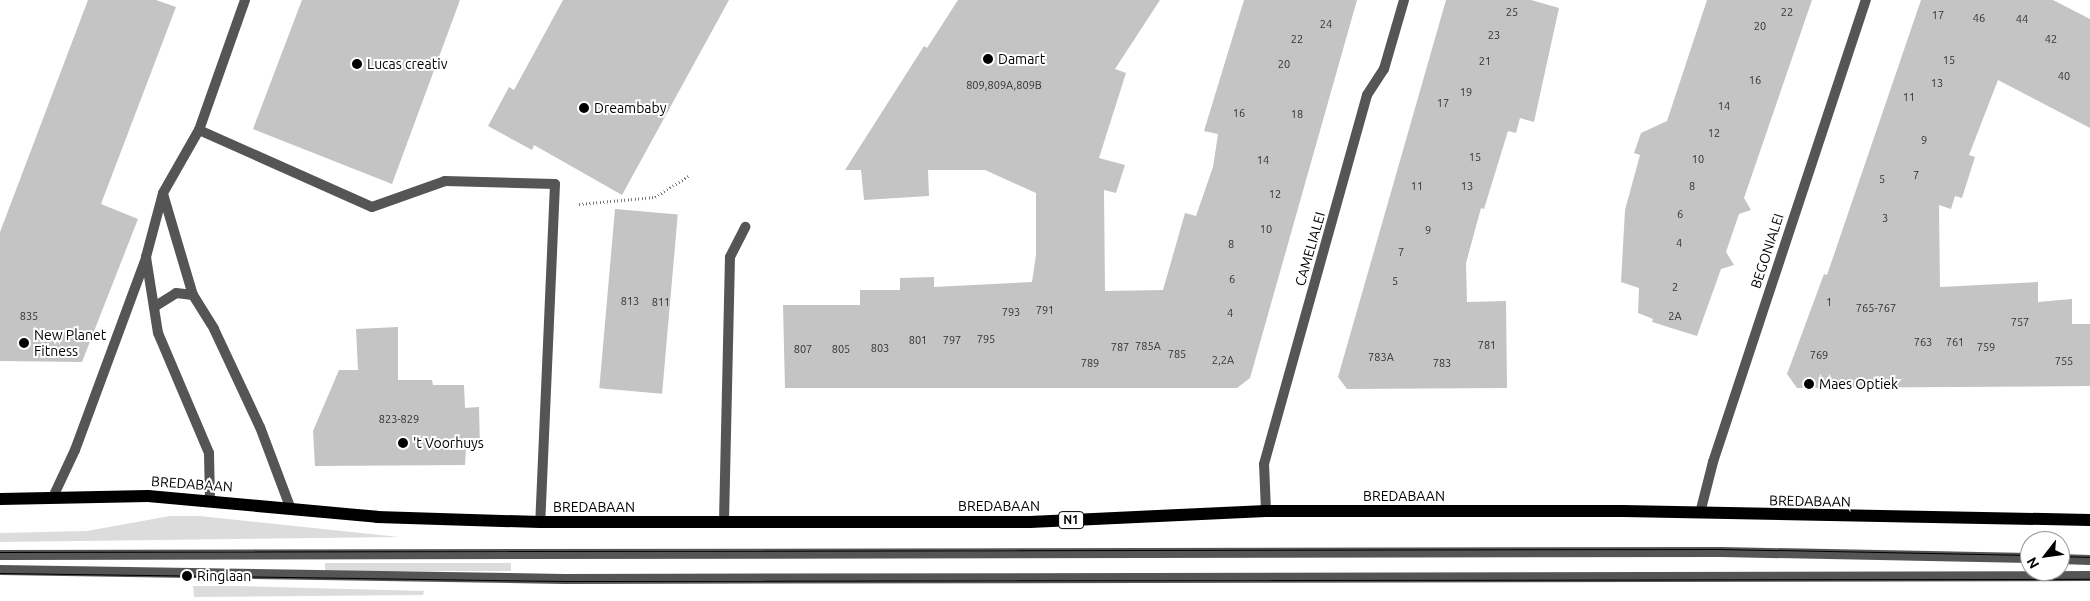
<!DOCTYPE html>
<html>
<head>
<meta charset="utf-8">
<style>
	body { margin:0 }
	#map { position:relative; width:2090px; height:601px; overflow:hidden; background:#fff; font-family:Ubuntu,sans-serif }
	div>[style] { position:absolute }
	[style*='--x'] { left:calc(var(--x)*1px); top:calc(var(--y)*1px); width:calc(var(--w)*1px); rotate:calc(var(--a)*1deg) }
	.green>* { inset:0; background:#dcdcdc; transform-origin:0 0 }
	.building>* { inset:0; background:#c4c4c4; transform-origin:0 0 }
	.path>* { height:3px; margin-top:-1.5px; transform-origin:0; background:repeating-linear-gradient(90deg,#777 0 1px,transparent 0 3.5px) }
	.lane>* { height:10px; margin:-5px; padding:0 5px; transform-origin:5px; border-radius:5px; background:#555 }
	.street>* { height:10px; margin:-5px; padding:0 5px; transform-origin:5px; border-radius:5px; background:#555 }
	.primary>* { height:12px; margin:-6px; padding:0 6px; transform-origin:6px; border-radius:6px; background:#000 }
	.tram>* { height:1px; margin:-0.5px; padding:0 0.5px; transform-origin:0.5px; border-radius:0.5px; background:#000 }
	.dots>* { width:14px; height:14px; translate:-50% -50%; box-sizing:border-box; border:2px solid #fff; border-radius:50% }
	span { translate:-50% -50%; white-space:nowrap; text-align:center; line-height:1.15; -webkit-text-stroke:4px #fff; paint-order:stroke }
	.number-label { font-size:11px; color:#313131 }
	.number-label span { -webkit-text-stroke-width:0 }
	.shield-label span { padding:1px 4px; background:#fff; border:1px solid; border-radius:4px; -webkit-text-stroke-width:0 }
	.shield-label { font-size:12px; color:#000; font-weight:700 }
	.poi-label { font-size:14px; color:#000 }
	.left { translate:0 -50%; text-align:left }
	.street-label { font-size:14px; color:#000 }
	.north { position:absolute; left:2020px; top:531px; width:50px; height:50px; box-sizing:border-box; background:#fff; border:1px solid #999; border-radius:50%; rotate:240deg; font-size:14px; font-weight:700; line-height:20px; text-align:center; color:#000 }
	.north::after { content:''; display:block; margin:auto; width:18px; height:22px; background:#000; clip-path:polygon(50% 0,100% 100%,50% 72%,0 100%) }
</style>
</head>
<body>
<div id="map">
	<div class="green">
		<i style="clip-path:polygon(170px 516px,199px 516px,399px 537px,0 542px,0 533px,87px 531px)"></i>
		<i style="left:325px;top:563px;width:186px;height:8px"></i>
		<i style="clip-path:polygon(193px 586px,237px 586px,424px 591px,423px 595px,194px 597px)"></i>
	</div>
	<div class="building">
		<i style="clip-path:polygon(88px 0,156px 0,176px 7px,101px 204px,138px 219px,82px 362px,0 361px,0 232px)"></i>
		<i style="clip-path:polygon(302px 0,460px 0,392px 184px,253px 129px)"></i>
		<i style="clip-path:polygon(563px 0,729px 0,622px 195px,534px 145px,532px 150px,488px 126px,509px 87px,514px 90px)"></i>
		<i style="clip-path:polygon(958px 0,1160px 0,1115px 69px,1126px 73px,1099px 158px,1125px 165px,1116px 193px,1104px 190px,1105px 291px,1163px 290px,1185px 213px,1196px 216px,1213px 167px,1218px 134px,1204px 131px,1244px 0,1357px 0,1250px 378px,1237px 388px,785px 388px,783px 305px,860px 305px,860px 290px,900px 290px,900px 278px,934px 277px,934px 287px,1032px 282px,1036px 255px,1036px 193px,985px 170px,928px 170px,929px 196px,864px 200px,861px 170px,845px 170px,924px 46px,927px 48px)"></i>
		<i style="clip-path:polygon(1446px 0,1531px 0,1559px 8px,1534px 122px,1520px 118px,1516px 133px,1508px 131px,1484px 209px,1481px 208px,1466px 263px,1467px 302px,1506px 301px,1507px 388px,1347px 389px,1338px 377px)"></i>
		<i style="clip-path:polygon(1707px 0,1812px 0,1744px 198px,1751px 210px,1739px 214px,1726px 252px,1734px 265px,1721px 269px,1697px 336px,1652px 322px,1653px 319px,1638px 313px,1639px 288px,1621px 282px,1625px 210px,1640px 155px,1634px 153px,1641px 133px,1667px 121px)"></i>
		<i style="clip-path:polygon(1921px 0,2053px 0,2090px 19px,2090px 128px,1998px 80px,1969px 155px,1975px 157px,1962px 198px,1955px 196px,1951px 209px,1939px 205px,1940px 287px,2038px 282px,2038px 302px,2072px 299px,2072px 324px,2090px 324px,2090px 386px,1797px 388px,1787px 374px,1824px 274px,1827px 275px)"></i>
		<i style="left:615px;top:209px;width:63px;height:180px;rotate:5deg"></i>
		<i style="clip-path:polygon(398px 327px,398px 380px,432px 380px,433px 385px,464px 385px,465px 408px,479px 407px,480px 448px,466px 448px,465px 465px,315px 466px,313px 431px,339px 370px,358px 370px,356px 329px)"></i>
	</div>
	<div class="path">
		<i style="--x:579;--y:204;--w:76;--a:-5.3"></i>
		<i style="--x:655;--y:197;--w:41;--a:-32.2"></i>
	</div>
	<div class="lane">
		<i style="--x:199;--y:130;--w:189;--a:24"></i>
		<i style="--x:372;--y:207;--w:77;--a:-19.6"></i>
		<i style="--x:445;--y:181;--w:110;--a:1.6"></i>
		<i style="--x:555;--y:184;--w:338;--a:92.5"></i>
		<i style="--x:163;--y:194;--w:105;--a:73.5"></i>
		<i style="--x:193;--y:295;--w:40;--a:58"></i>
		<i style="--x:214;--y:329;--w:108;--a:64.9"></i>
		<i style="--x:260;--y:427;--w:85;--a:69.4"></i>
		<i style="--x:154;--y:307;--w:26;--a:-32"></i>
		<i style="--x:176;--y:293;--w:17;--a:7"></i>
		<i style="--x:53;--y:497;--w:52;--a:-64.9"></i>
		<i style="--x:75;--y:450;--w:205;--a:-69.7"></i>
		<i style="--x:210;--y:501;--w:48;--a:-91.2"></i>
		<i style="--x:209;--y:453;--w:130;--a:-113"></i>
		<i style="--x:158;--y:333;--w:77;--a:-99"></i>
		<i style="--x:146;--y:257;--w:66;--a:-75.1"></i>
		<i style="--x:163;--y:193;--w:73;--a:-60.3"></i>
		<i style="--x:199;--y:130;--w:138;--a:-70.5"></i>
		<i style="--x:724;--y:521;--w:264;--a:-88.7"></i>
		<i style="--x:730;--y:257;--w:34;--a:-63"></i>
		<i style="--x:0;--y:555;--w:1721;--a:-0.1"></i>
		<i style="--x:1721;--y:552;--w:309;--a:1.1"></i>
		<i style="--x:2060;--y:559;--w:30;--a:2"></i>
		<i style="--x:0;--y:570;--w:565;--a:0.91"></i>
		<i style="--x:565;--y:579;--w:1525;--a:-0.11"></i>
	</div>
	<div class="street">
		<i style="--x:1266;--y:511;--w:47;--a:-92.4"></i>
		<i style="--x:1264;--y:464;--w:383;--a:-74.4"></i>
		<i style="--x:1367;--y:95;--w:31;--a:-57"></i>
		<i style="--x:1384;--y:69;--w:72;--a:-73.8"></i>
		<i style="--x:1700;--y:513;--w:53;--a:-75.7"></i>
		<i style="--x:1713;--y:462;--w:487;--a:-71.7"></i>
	</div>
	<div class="primary">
		<i style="--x:0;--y:499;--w:148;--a:-1.2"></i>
		<i style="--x:148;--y:496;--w:230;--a:5.2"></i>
		<i style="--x:377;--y:517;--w:163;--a:1.8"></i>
		<i style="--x:540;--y:522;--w:490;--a:0"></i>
		<i style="--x:1030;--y:522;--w:236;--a:-2.7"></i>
		<i style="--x:1266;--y:511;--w:357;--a:0"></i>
		<i style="--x:1623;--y:511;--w:467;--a:1.1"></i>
	</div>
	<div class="tram">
		<i style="--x:0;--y:552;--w:1720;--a:-0.1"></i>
		<i style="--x:1720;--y:549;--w:310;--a:1.1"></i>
		<i style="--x:2060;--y:556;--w:30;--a:2"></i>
		<i style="--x:0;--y:573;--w:565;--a:0.81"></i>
		<i style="--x:565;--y:581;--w:1525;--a:-0.08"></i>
	</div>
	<div class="dots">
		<i style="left:988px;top:59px;background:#000"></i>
		<i style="left:357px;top:64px;background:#000"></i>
		<i style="left:584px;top:108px;background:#000"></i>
		<i style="left:24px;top:343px;background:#000"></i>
		<i style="left:1809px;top:384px;background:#000"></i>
		<i style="left:403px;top:443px;background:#000"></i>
		<i style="left:187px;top:576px;background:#000"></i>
	</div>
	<div class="number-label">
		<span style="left:1512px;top:12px">25</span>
		<span style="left:1787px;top:12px">22</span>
		<span style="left:1938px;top:15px">17</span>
		<span style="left:1979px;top:18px">46</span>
		<span style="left:2022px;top:19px">44</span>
		<span style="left:1326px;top:24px">24</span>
		<span style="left:1760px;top:26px">20</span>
		<span style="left:1494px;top:35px">23</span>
		<span style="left:1297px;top:39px">22</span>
		<span style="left:2051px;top:39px">42</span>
		<span style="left:1949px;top:60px">15</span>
		<span style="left:1485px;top:61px">21</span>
		<span style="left:1284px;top:64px">20</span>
		<span style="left:2064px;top:76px">40</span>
		<span style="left:1755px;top:80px">16</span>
		<span style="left:1937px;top:83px">13</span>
		<span style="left:1004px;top:85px">809,809A,809B</span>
		<span style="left:1466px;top:92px">19</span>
		<span style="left:1909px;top:97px">11</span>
		<span style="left:1443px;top:103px">17</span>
		<span style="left:1724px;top:106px">14</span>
		<span style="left:1239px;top:113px">16</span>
		<span style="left:1297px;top:114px">18</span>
		<span style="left:1714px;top:133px">12</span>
		<span style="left:1924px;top:140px">9</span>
		<span style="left:1475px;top:157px">15</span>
		<span style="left:1698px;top:159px">10</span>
		<span style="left:1263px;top:160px">14</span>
		<span style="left:1916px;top:175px">7</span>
		<span style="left:1882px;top:179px">5</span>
		<span style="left:1417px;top:186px">11</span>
		<span style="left:1467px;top:186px">13</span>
		<span style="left:1692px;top:186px">8</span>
		<span style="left:1275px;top:194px">12</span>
		<span style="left:1680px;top:214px">6</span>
		<span style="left:1885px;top:218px">3</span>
		<span style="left:1266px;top:229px">10</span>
		<span style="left:1428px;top:230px">9</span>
		<span style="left:1679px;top:243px">4</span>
		<span style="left:1231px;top:244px">8</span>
		<span style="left:1401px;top:252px">7</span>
		<span style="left:1232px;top:279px">6</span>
		<span style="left:1395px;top:281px">5</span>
		<span style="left:1675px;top:287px">2</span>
		<span style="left:630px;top:301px">813</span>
		<span style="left:661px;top:302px">811</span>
		<span style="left:1829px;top:302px">1</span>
		<span style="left:1876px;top:308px">765-767</span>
		<span style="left:1045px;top:310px">791</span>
		<span style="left:1011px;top:312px">793</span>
		<span style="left:1230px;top:313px">4</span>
		<span style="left:29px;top:316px">835</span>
		<span style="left:1675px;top:316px">2A</span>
		<span style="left:2020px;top:322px">757</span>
		<span style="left:986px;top:339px">795</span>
		<span style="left:918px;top:340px">801</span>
		<span style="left:952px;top:340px">797</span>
		<span style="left:1923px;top:342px">763</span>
		<span style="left:1955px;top:342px">761</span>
		<span style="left:1487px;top:345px">781</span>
		<span style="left:1148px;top:346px">785A</span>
		<span style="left:1120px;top:347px">787</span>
		<span style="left:1986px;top:347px">759</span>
		<span style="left:880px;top:348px">803</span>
		<span style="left:803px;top:349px">807</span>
		<span style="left:841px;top:349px">805</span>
		<span style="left:1177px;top:354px">785</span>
		<span style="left:1819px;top:355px">769</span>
		<span style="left:1381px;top:357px">783A</span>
		<span style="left:1223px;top:360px">2,2A</span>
		<span style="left:2064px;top:361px">755</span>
		<span style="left:1090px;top:363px">789</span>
		<span style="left:1442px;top:363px">783</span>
		<span style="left:399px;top:419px">823-829</span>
	</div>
	<div class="shield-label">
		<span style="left:1071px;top:520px">N1</span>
	</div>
	<div class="poi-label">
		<span class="left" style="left:998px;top:59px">Damart</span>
		<span class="left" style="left:367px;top:64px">Lucas creativ</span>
		<span class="left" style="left:594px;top:108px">Dreambaby</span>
		<span class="left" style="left:34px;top:343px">New Planet<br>Fitness</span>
		<span class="left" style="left:1819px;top:384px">Maes Optiek</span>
		<span class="left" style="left:413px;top:443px">'t Voorhuys</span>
		<span class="left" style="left:197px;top:576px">Ringlaan</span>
	</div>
	<div class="street-label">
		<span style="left:1310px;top:249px;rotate:-74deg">CAMELIALEI</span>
		<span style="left:1767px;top:251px;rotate:-72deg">BEGONIALEI</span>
		<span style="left:192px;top:484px;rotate:4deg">BREDABAAN</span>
		<span style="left:1404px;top:496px">BREDABAAN</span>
		<span style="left:1810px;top:501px;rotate:1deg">BREDABAAN</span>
		<span style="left:999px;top:506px">BREDABAAN</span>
		<span style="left:594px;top:507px">BREDABAAN</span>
	</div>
	<div class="north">N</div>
</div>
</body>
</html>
